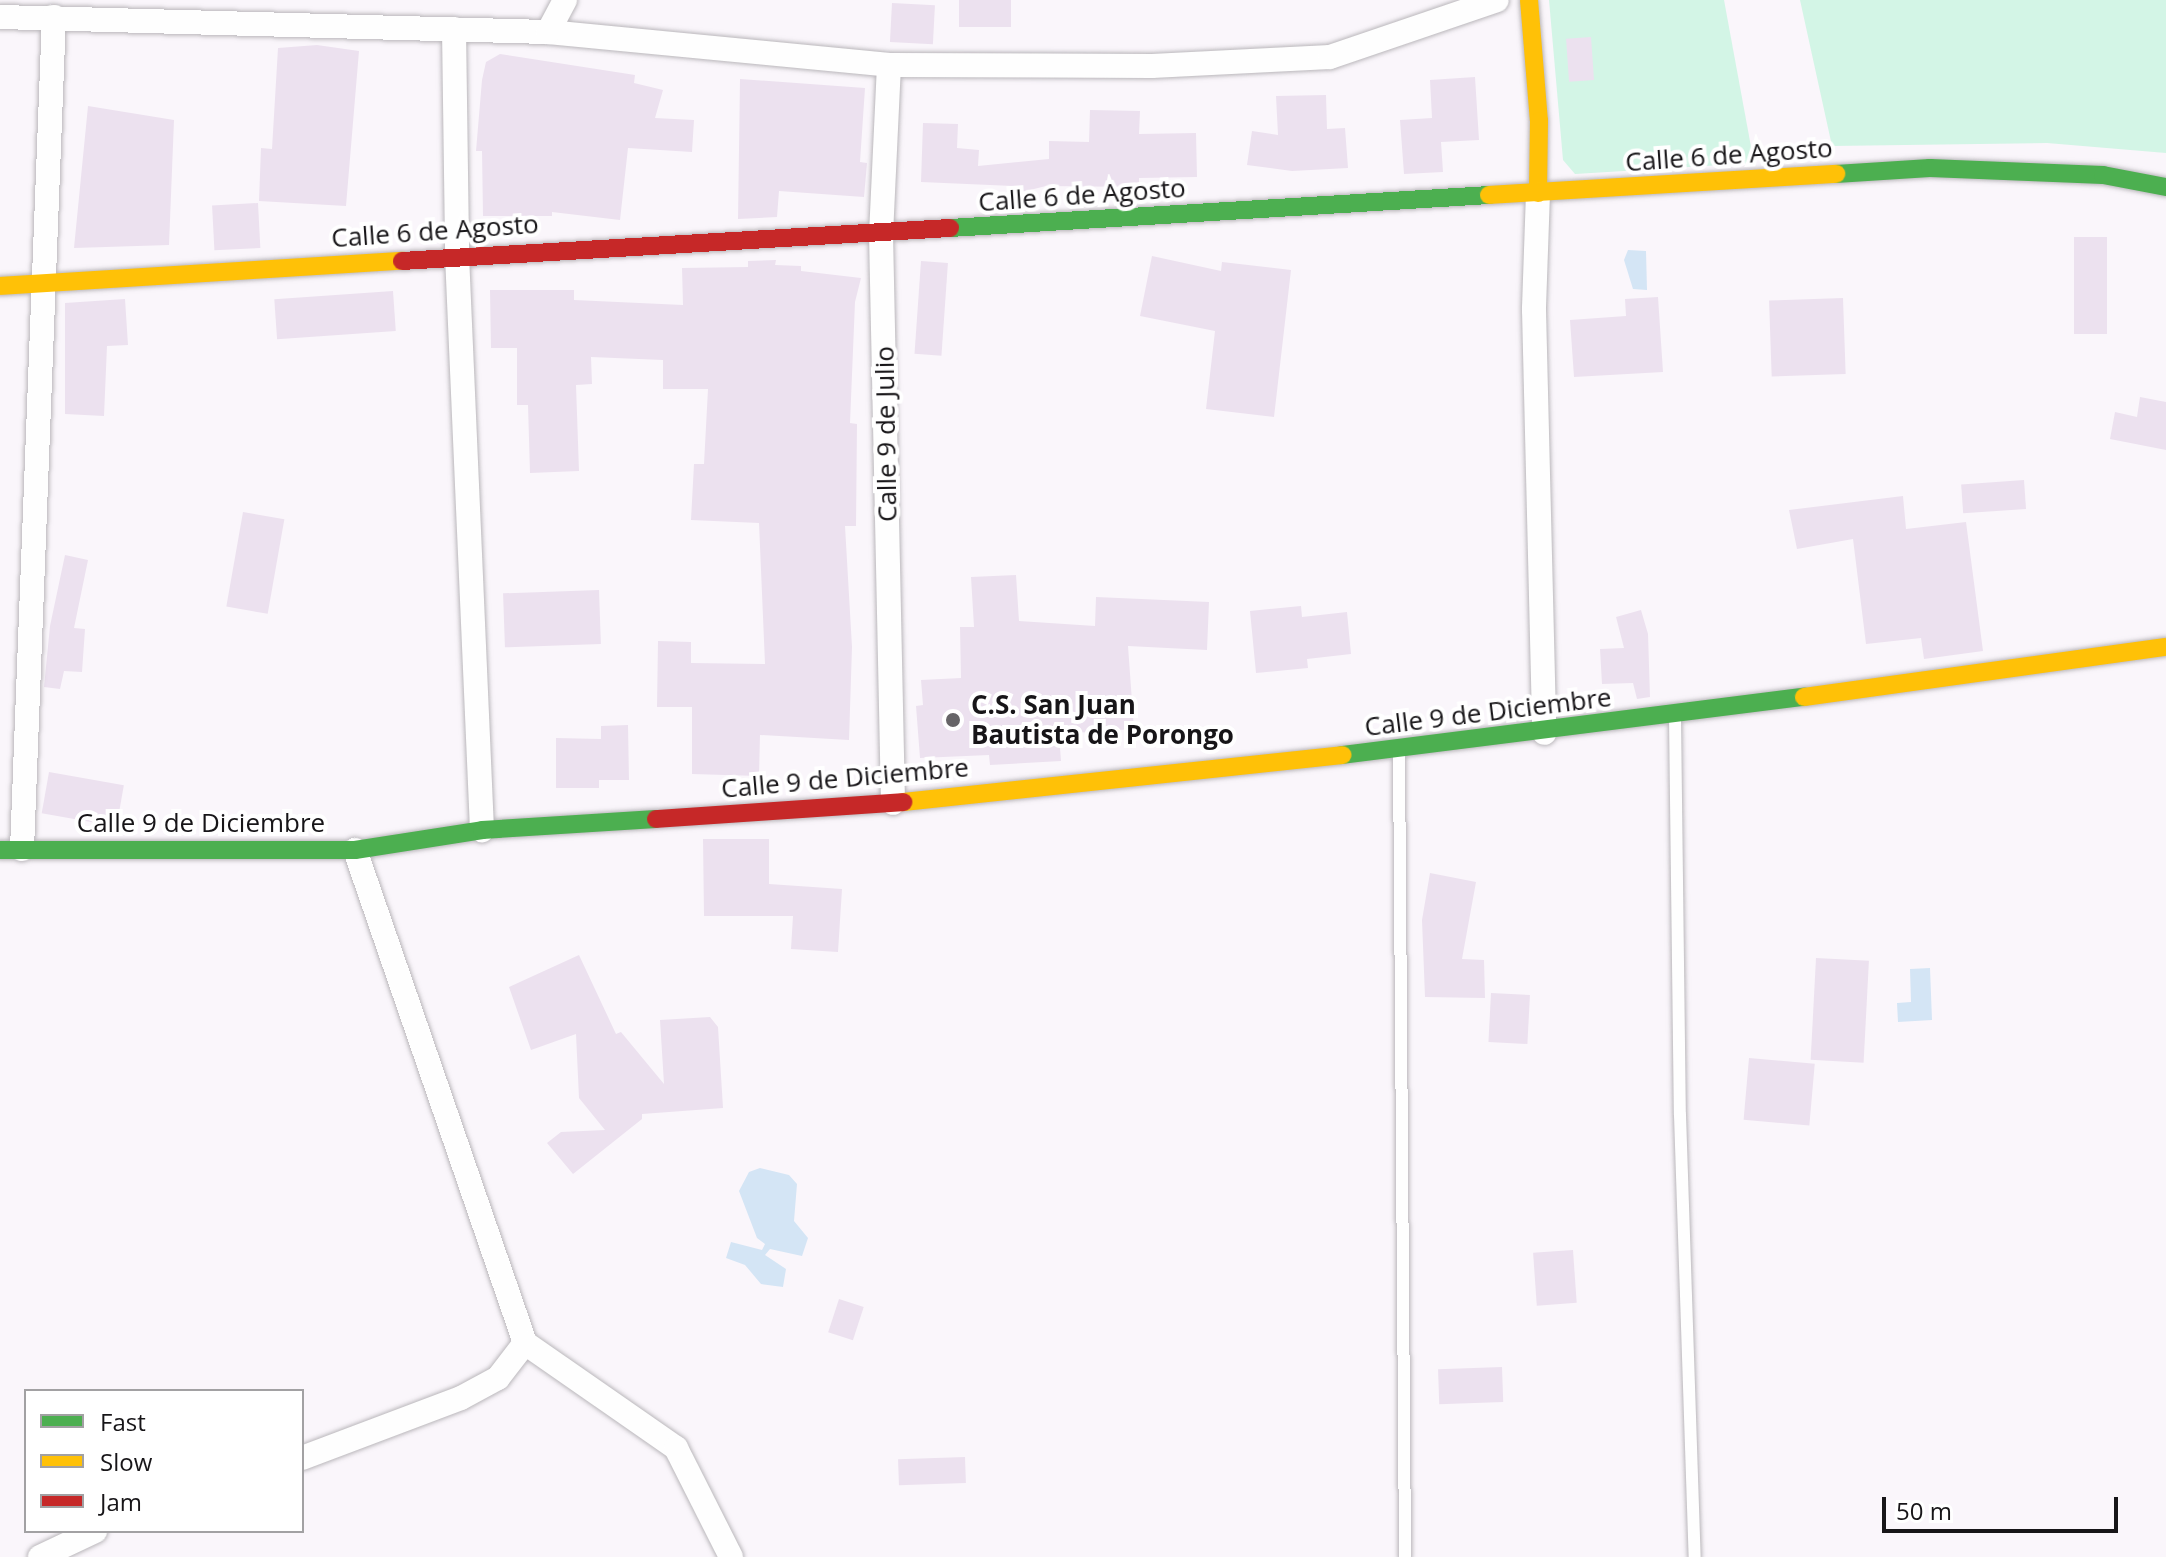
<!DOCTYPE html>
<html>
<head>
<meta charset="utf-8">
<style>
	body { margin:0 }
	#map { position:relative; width:2166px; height:1557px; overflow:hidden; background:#faf6fb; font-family:"Open Sans",sans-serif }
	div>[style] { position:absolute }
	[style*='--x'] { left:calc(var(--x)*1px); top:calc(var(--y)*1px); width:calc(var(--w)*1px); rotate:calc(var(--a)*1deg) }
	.green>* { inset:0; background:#d3f5e6 }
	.water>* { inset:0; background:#d4e5f5 }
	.building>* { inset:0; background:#ece1ef; transform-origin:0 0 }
	.roads { filter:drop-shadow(0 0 2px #bab7bb) drop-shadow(0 0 2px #bab7bb) }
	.lane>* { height:12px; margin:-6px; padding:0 6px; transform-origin:6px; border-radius:6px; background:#fefefe }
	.street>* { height:24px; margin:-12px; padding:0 12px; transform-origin:12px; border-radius:12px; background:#fefefe }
	.fast>* { height:18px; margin:-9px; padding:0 9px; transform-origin:9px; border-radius:9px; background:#4caf50 }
	.slow>* { height:18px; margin:-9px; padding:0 9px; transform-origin:9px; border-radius:9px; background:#ffc107 }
	.jam>* { height:18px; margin:-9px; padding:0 9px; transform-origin:9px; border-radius:9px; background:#c62828 }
	.dots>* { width:22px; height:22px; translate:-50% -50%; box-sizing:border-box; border:4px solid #fff; border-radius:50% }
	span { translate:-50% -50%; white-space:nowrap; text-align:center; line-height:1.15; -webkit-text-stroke:8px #fff; paint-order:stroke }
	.street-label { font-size:26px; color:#171518 }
	.poi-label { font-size:26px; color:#171518; font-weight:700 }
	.left { translate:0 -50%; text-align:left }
	.legend { position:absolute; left:24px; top:1389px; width:280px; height:144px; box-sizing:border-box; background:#fff; border:2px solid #a2a1a3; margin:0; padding:10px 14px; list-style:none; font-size:24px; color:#171518 }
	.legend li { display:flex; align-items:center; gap:16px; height:40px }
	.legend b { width:40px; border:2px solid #a2a1a3 }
	.scale { position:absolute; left:1882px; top:1497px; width:236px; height:36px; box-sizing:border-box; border:4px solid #171518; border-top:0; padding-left:10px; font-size:24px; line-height:28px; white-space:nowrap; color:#171518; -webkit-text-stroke:6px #fff; paint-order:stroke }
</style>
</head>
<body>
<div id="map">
	<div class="green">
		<i style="clip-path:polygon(1549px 0,1724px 0,1754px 163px,1575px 174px,1563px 160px)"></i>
		<i style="clip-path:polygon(1800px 0,2166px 0,2166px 153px,2047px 143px,1832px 146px)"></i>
	</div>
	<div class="water">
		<i style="clip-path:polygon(1628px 250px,1646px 251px,1647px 290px,1633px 289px,1624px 260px)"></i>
		<i style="clip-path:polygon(1930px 968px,1932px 1020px,1898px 1022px,1897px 1003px,1911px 1002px,1910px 969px)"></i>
		<i style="clip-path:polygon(760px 1168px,789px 1175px,797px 1184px,794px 1221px,808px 1238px,802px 1256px,770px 1249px,765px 1255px,786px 1269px,783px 1287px,761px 1284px,745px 1265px,726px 1258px,731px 1242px,762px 1250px,765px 1244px,757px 1238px,739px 1191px,749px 1172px)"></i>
	</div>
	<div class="building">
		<i style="left:959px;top:0;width:52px;height:27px"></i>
		<i style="left:892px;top:3px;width:43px;height:39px;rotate:3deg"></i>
		<i style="left:1591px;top:37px;width:43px;height:25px;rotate:86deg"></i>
		<i style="clip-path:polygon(317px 45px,359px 51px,346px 206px,259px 201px,261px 148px,272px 149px,278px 48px)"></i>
		<i style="clip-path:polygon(500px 54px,635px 75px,634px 83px,663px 90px,655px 118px,694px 120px,692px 152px,628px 148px,620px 220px,552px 212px,552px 216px,483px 216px,482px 151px,476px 151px,482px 80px,486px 62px)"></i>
		<i style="clip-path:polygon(1475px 77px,1479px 140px,1441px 142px,1443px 172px,1404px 174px,1400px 120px,1432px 118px,1430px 80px)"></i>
		<i style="clip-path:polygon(740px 79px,865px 88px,860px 162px,867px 163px,864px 197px,779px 191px,777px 217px,738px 219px)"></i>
		<i style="clip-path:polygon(1326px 95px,1327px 129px,1345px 128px,1348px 168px,1292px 171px,1247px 165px,1252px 131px,1278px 135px,1276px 96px)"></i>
		<i style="clip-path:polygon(88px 106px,174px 120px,169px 245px,74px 248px)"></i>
		<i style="clip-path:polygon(1090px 110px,1140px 111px,1139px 134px,1196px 133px,1197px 177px,1139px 178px,1139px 187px,1046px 186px,1014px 194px,1013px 186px,921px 182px,923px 123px,958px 124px,957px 148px,979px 150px,978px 166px,1049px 159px,1049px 141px,1089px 142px)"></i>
		<i style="left:258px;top:203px;width:45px;height:46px;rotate:87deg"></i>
		<i style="left:2074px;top:237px;width:33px;height:97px"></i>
		<i style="clip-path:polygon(1152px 256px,1221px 271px,1222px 262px,1291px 270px,1274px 417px,1206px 409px,1215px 331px,1140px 316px)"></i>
		<i style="clip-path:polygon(776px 260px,775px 265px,801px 266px,801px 271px,861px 278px,855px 302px,850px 423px,857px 424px,856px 526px,845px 526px,852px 647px,849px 740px,760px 735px,759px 776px,692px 774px,692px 707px,657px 707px,658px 641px,691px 642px,691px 663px,765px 664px,759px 523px,691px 520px,694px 464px,704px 464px,708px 389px,663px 389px,663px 360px,591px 357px,592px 384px,576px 385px,579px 471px,530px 473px,528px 405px,517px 405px,517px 348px,491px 348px,490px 290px,574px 290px,574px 300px,683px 305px,682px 268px,748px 267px,748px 261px)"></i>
		<i style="left:921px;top:261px;width:27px;height:93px;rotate:4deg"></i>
		<i style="left:393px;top:291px;width:40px;height:119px;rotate:86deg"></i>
		<i style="clip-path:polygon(1658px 297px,1663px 372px,1574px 377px,1570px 320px,1626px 316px,1625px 299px)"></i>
		<i style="left:1843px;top:298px;width:76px;height:74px;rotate:88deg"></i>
		<i style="clip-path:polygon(125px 299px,128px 345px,107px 346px,104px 416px,65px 414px,65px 303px)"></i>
		<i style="clip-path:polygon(2140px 397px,2166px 402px,2166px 450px,2110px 439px,2115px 412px,2137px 417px)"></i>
		<i style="left:2024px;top:480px;width:29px;height:63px;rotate:86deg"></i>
		<i style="clip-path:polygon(1903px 496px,1906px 529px,1966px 522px,1983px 651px,1924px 659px,1921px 638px,1866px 644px,1853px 539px,1797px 549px,1789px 510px)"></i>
		<i style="left:243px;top:512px;width:42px;height:96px;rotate:10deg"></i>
		<i style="clip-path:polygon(65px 555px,88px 560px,74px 628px,85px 629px,82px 672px,64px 671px,60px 689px,44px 687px,50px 626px)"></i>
		<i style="clip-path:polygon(1016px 575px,1019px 621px,1095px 626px,1096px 597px,1209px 602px,1207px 650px,1128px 646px,1134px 729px,1059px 734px,1061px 761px,990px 765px,989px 755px,920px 758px,916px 706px,923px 705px,921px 680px,961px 678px,960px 627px,974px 627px,971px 577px)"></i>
		<i style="left:599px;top:590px;width:54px;height:96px;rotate:88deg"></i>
		<i style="clip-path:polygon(1301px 606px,1302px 617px,1347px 612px,1351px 654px,1307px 659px,1308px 668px,1256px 673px,1250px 611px)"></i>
		<i style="clip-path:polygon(1641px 610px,1648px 634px,1650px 697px,1637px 699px,1633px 683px,1602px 684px,1600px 649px,1624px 648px,1616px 617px)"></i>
		<i style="clip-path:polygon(628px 725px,629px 780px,599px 780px,599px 788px,556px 788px,556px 738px,601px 739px,601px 726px)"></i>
		<i style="left:49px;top:772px;width:76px;height:42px;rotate:10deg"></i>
		<i style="clip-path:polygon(703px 839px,769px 839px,769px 884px,842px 889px,838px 952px,791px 949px,793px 916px,704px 916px)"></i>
		<i style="clip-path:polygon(1430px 873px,1476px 882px,1462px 959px,1484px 960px,1485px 998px,1425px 997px,1422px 920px)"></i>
		<i style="clip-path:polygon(579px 955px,616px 1034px,621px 1032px,664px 1084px,660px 1020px,710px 1017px,718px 1027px,723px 1108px,642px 1114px,642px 1119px,573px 1174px,547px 1143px,561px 1132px,605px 1130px,579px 1098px,576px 1034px,531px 1050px,509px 987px)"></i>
		<i style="left:1816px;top:958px;width:53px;height:102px;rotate:3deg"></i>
		<i style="left:1491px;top:993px;width:39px;height:49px;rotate:3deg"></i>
		<i style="left:1749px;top:1058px;width:66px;height:62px;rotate:5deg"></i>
		<i style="left:1573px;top:1250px;width:53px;height:40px;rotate:86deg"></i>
		<i style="left:839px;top:1299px;width:26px;height:35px;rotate:18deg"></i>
		<i style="left:1502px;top:1367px;width:35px;height:64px;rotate:88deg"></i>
		<i style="left:965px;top:1457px;width:26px;height:67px;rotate:88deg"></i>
	</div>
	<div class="roads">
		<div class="lane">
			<i style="--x:1675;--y:717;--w:398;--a:89.3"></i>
			<i style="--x:1680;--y:1115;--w:442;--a:88.1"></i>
			<i style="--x:1399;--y:754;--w:803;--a:89.57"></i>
		</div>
		<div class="street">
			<i style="--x:0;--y:17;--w:548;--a:1.57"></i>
			<i style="--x:548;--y:32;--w:343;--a:5.5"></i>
			<i style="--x:889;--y:65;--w:263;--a:0.2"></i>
			<i style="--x:1152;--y:66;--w:178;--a:-2.9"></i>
			<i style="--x:1330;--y:57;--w:176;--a:-18.8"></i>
			<i style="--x:454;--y:29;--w:226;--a:89.2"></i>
			<i style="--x:457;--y:255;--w:576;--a:87.51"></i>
			<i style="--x:548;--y:32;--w:36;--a:-62"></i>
			<i style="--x:889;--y:65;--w:169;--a:92.7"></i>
			<i style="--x:881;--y:234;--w:569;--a:88.79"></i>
			<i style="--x:1538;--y:193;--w:117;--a:92"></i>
			<i style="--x:1534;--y:310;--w:423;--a:88.6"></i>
			<i style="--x:22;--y:849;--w:833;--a:-87.8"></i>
			<i style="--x:355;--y:850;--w:521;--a:70.97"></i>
			<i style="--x:525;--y:1343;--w:184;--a:34.8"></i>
			<i style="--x:676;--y:1448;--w:122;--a:63.2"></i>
			<i style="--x:302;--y:1458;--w:170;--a:-20.7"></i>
			<i style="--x:461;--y:1398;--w:42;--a:-28.4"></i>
			<i style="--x:498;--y:1378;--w:44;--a:-52.4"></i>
			<i style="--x:40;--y:1557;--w:61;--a:-25.3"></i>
		</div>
		<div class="fast">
			<i style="--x:1836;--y:174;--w:94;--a:-3.7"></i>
			<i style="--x:1930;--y:168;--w:173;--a:2.3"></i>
			<i style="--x:2103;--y:175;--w:64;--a:10.8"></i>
			<i style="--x:950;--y:228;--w:540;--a:-3.5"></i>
			<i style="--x:1342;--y:755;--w:466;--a:-7.2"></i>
			<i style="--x:0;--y:850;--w:355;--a:0"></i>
			<i style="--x:355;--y:850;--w:129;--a:-8.9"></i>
			<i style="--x:482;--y:830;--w:174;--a:-3.6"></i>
		</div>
		<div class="slow">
			<i style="--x:1529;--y:0;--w:121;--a:85.3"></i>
			<i style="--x:1539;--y:121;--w:72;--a:90.8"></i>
			<i style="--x:1489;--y:195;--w:348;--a:-3.5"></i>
			<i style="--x:0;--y:286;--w:403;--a:-3.6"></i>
			<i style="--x:1804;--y:697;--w:365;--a:-7.9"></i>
			<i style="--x:903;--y:802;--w:442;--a:-6.1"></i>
		</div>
		<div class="jam">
			<i style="--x:402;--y:261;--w:549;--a:-3.45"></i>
			<i style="--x:656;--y:819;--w:248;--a:-3.9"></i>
		</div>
	</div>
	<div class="dots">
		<i style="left:953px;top:720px;background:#666467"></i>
	</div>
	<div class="street-label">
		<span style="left:1729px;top:155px;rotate:-4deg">Calle 6 de Agosto</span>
		<span style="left:1082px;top:195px;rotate:-4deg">Calle 6 de Agosto</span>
		<span style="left:435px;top:231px;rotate:-4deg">Calle 6 de Agosto</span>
		<span style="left:886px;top:434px;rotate:-91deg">Calle 9 de Julio</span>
		<span style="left:1488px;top:712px;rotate:-7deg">Calle 9 de Diciembre</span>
		<span style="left:845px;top:778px;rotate:-5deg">Calle 9 de Diciembre</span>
		<span style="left:201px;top:823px">Calle 9 de Diciembre</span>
	</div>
	<div class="poi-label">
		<span class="left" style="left:971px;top:720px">C.S. San Juan<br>Bautista de Porongo</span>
	</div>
	<ul class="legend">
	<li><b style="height:10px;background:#4caf50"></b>Fast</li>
	<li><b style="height:10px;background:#ffc107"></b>Slow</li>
	<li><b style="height:10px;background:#c62828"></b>Jam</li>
	</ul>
	<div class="scale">50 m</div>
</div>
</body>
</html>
